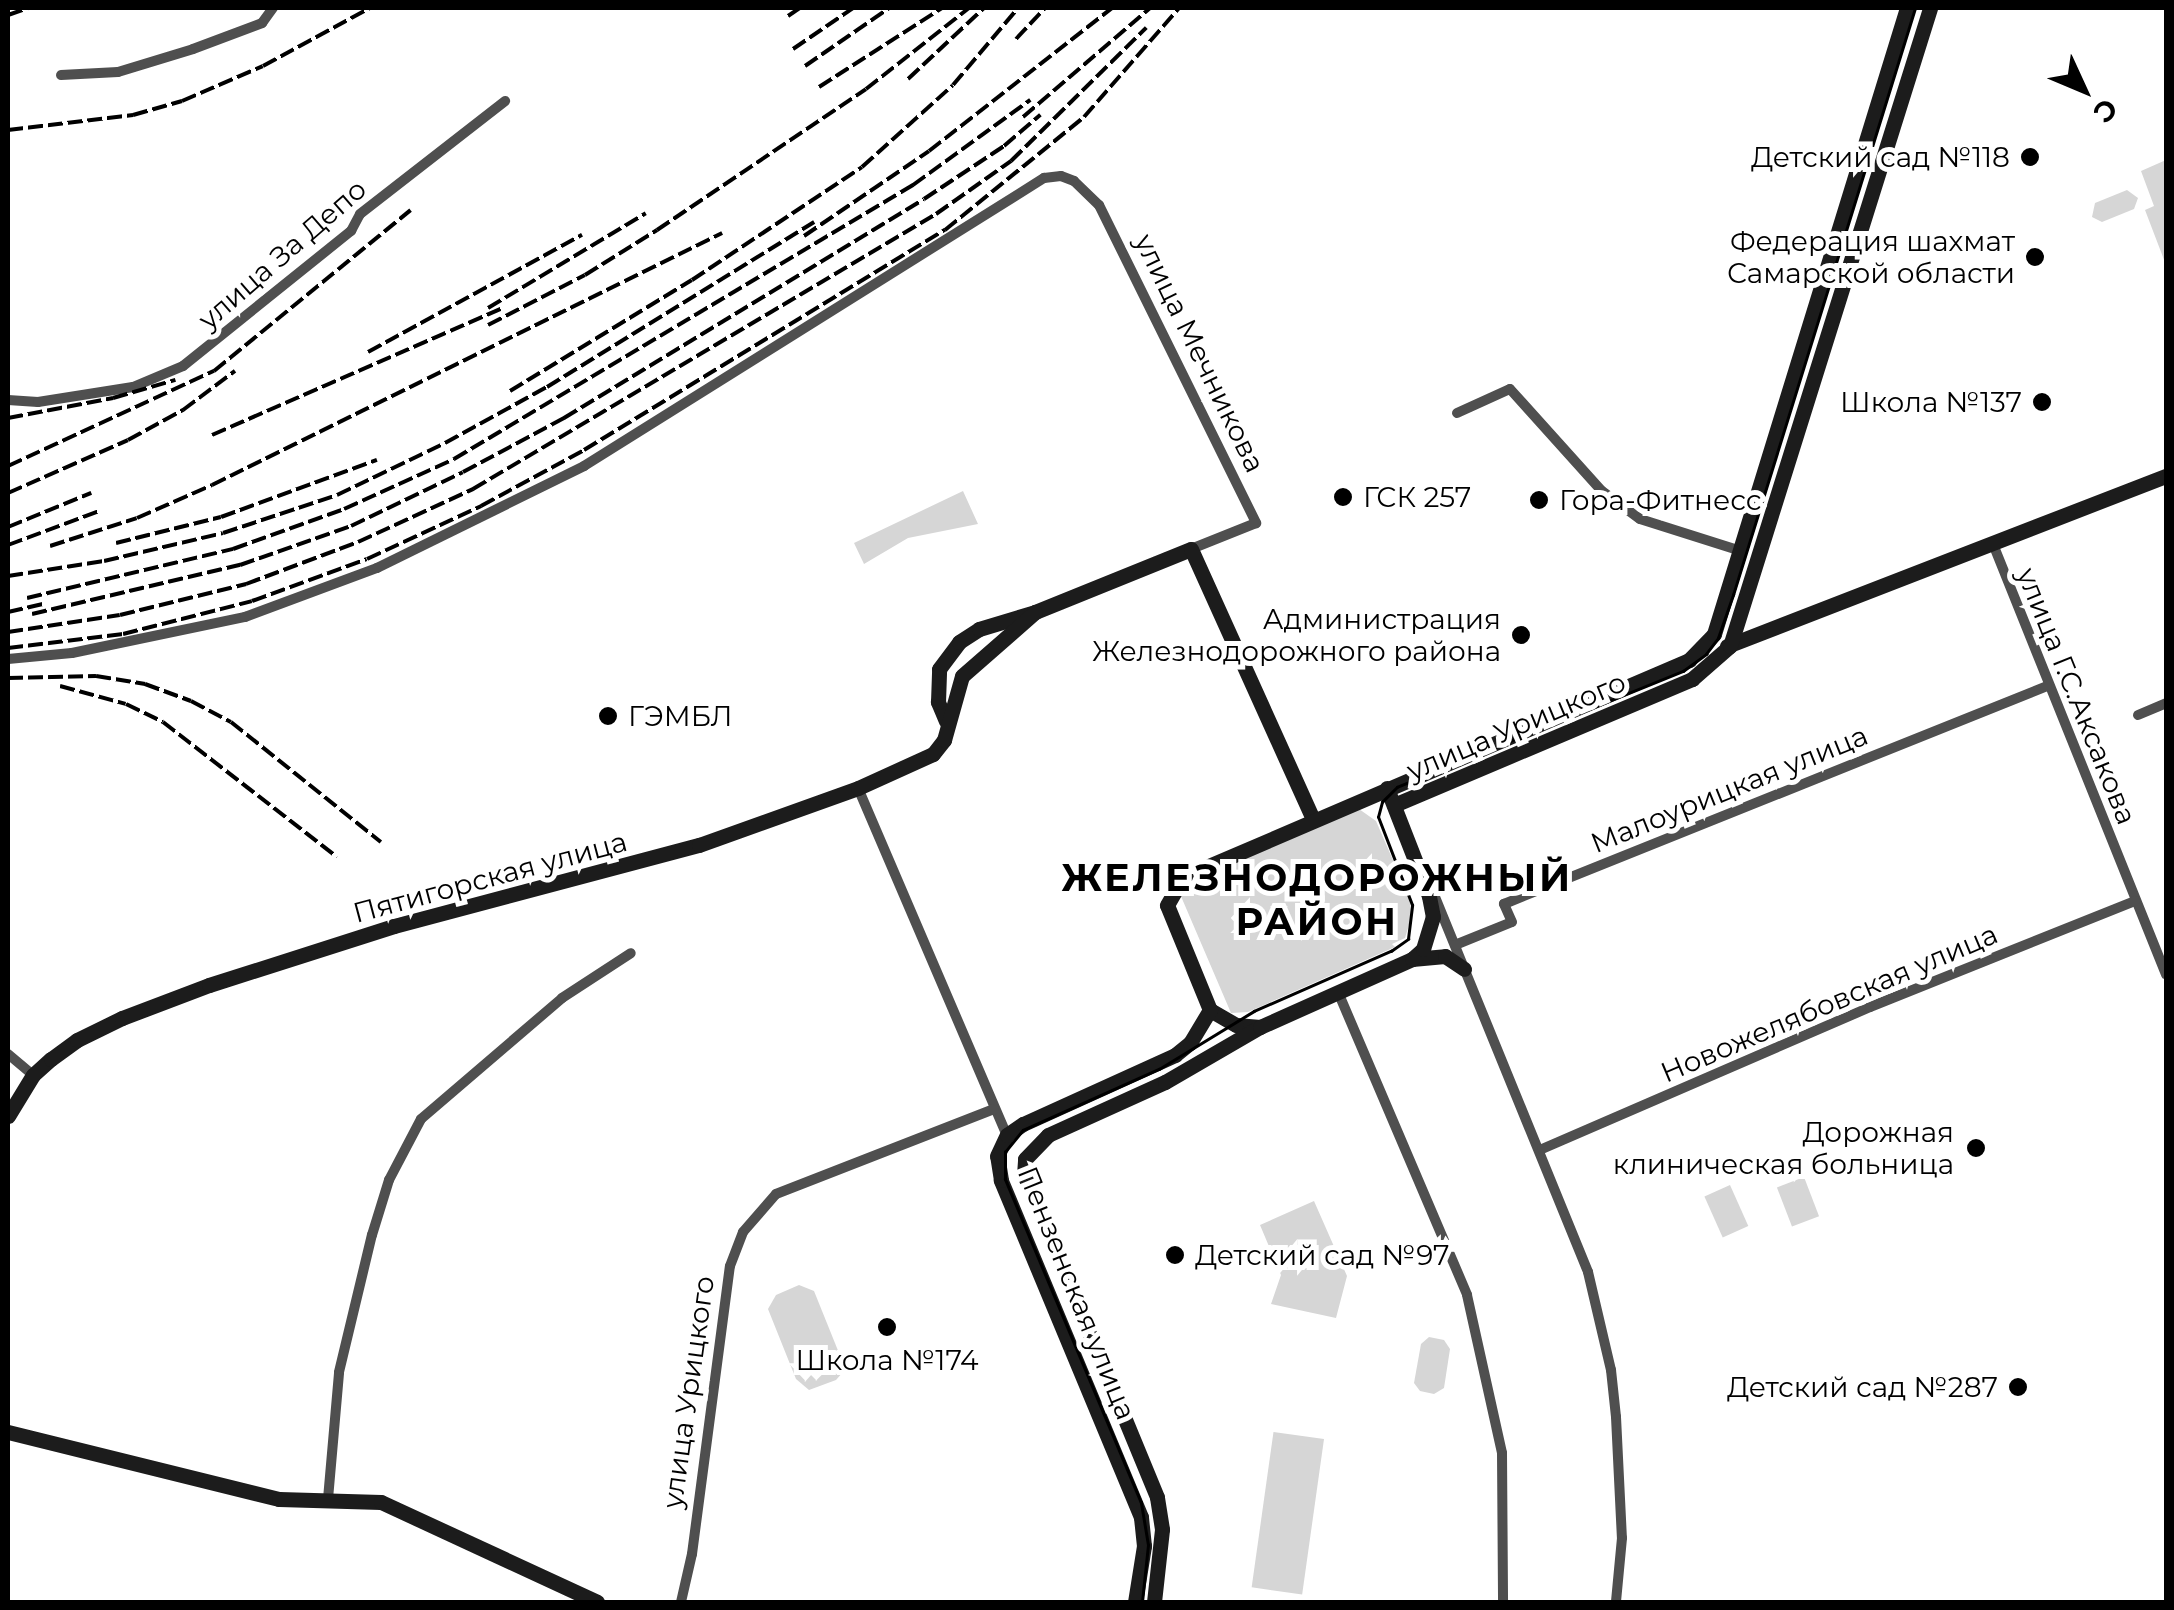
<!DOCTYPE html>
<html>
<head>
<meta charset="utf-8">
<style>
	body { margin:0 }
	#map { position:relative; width:2174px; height:1610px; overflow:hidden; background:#fff; font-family:Montserrat,sans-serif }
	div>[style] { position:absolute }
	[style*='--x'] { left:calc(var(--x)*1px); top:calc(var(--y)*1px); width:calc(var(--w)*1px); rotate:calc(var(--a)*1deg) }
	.green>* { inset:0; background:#d6d6d6; transform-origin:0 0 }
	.street>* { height:10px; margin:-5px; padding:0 5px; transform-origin:5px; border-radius:5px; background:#4f4f4f }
	.secondary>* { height:15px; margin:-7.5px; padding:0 7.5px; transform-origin:7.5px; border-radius:7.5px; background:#1c1c1c }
	.tram>* { height:2.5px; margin:-1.25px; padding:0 1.25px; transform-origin:1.25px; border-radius:1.25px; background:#000 }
	.rail>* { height:4px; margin-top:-2px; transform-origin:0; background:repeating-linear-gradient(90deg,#000 0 15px,transparent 0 20px) }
	.dots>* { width:28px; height:28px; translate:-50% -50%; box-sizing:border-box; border:5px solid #fff; border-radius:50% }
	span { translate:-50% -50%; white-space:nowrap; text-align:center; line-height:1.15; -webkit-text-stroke:10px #fff; paint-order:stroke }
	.poi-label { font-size:28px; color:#000 }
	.right { translate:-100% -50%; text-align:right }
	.left { translate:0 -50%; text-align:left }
	.street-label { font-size:28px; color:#000 }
	.district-label { font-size:38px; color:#000; font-weight:700; letter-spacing:2.5px }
	.frame { position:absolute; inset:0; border:10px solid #000; pointer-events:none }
	.north { position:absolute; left:2034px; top:40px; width:100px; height:100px; -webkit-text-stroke:8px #fff; paint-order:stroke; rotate:134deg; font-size:28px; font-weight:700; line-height:40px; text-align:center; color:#000 }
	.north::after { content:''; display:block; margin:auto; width:35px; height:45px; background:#000; clip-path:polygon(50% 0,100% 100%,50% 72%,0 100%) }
</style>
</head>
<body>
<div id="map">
	<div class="green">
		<i style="clip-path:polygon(2166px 160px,2166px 265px,2145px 210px,2154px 206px,2141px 171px)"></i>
		<i style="clip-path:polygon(2127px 190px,2138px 198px,2134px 209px,2102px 222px,2092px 217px,2095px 203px)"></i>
		<i style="clip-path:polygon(963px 491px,978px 524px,908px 538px,864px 564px,854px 543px)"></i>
		<i style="clip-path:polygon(1359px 809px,1376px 821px,1409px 897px,1412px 915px,1405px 938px,1392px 944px,1395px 947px,1248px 1012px,1231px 1013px,1180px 894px,1187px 883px)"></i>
		<i style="left:1804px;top:1177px;width:42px;height:29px;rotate:69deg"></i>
		<i style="left:1730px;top:1185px;width:45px;height:28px;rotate:66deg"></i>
		<i style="clip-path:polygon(1314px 1201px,1347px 1276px,1336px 1318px,1271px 1304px,1281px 1275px,1260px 1225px)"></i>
		<i style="clip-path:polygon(799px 1285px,814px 1291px,843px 1363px,843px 1372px,836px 1380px,809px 1390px,796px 1379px,768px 1309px,776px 1295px)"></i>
		<i style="clip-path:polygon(1429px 1337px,1444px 1340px,1450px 1349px,1444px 1388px,1434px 1394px,1420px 1391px,1414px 1383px,1421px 1344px)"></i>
		<i style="left:1324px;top:1439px;width:157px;height:51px;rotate:98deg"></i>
	</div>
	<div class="street">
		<i style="--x:61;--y:75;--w:57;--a:-3"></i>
		<i style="--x:118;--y:72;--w:78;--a:-17"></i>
		<i style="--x:193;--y:49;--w:74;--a:-20.6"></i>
		<i style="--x:262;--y:23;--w:19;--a:-54"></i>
		<i style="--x:8;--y:400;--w:30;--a:4"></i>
		<i style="--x:38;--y:402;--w:96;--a:-9"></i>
		<i style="--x:133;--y:387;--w:54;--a:-22.8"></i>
		<i style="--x:183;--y:366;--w:216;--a:-38.8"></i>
		<i style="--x:351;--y:231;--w:19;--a:-62"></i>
		<i style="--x:360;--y:214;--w:184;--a:-37.9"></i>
		<i style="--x:1457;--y:413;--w:58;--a:-24.4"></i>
		<i style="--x:1510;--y:389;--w:137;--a:48"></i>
		<i style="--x:1602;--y:491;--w:47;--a:36.4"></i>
		<i style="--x:1640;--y:519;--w:106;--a:17.6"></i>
		<i style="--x:1993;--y:544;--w:464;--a:68.1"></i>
		<i style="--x:8;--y:659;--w:64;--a:-5.4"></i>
		<i style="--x:72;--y:653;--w:177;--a:-11.8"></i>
		<i style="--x:245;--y:617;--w:141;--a:-20.4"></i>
		<i style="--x:377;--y:568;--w:231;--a:-26.2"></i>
		<i style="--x:584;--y:466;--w:543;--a:-32.05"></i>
		<i style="--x:1044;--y:178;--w:17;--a:-7"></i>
		<i style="--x:1061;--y:176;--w:14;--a:21"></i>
		<i style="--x:1074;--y:181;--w:35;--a:44"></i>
		<i style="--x:1099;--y:205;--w:355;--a:63.7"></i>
		<i style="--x:1256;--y:523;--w:70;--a:158.2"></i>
		<i style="--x:2138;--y:715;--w:30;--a:-23"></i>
		<i style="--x:858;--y:788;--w:378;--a:66.8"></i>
		<i style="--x:1435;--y:897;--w:405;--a:67.8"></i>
		<i style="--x:1588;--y:1272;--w:101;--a:76.8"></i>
		<i style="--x:1611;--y:1370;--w:47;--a:83.9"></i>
		<i style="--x:1616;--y:1417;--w:121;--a:87.2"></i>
		<i style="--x:1622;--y:1538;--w:64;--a:95.4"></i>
		<i style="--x:1455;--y:945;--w:61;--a:-22"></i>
		<i style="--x:1512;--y:922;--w:20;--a:-114"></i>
		<i style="--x:1504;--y:904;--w:585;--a:-21.87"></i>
		<i style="--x:1338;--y:992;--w:329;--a:66.9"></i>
		<i style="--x:1467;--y:1295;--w:162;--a:77.5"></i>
		<i style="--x:1502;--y:1453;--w:149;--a:89.6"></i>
		<i style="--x:8;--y:1054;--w:33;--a:40"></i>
		<i style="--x:1542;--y:1149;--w:357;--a:-23.4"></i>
		<i style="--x:1870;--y:1007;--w:285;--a:-21.8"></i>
		<i style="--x:328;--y:1499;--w:127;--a:-85"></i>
		<i style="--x:339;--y:1372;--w:141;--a:-76.5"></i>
		<i style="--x:372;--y:1235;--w:58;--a:-72.8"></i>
		<i style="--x:389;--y:1180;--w:69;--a:-62.3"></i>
		<i style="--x:421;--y:1119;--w:186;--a:-40.6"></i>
		<i style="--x:562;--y:998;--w:82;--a:-33.1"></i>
		<i style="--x:681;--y:1602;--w:49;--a:-77.1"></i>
		<i style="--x:692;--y:1554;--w:290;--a:-82.5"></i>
		<i style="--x:730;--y:1266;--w:36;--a:-69"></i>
		<i style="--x:743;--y:1232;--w:50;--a:-49"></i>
		<i style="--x:776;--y:1194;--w:234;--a:-21.3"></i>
	</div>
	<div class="secondary">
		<i style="--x:1727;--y:646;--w:471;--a:-21.2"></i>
		<i style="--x:946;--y:721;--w:21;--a:-113"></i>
		<i style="--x:938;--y:702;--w:33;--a:-88"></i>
		<i style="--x:939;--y:669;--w:34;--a:-53"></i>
		<i style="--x:959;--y:642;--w:24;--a:-33"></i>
		<i style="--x:979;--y:629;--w:59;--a:-16.9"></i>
		<i style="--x:1035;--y:612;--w:168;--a:-22"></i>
		<i style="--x:1191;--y:549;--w:296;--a:65.7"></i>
		<i style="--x:1394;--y:805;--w:324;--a:-22.9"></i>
		<i style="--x:1692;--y:679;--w:50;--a:-41"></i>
		<i style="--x:1730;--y:646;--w:669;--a:-72.59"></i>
		<i style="--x:1412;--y:959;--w:33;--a:-5"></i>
		<i style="--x:1445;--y:956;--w:23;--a:34"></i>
		<i style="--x:1260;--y:1027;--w:24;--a:-175"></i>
		<i style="--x:1236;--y:1025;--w:30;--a:-150"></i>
		<i style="--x:1210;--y:1010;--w:113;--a:-112.3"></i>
		<i style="--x:1167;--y:905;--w:32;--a:-60"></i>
		<i style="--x:1183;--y:877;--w:551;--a:-23.21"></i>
		<i style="--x:1689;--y:660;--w:36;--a:-46"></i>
		<i style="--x:1714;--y:634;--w:655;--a:-72.87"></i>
		<i style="--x:8;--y:1116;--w:48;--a:-58.6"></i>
		<i style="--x:33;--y:1075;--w:24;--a:-42"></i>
		<i style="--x:51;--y:1059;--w:32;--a:-36"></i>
		<i style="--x:77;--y:1040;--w:50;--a:-26.1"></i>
		<i style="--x:122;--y:1018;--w:93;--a:-20.8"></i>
		<i style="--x:209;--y:985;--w:194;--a:-17.7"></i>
		<i style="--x:394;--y:926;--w:316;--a:-14.9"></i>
		<i style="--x:699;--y:845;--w:169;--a:-19.7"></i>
		<i style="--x:858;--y:788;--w:82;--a:-24.4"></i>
		<i style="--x:933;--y:754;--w:18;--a:-52"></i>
		<i style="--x:944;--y:740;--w:66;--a:-74.3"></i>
		<i style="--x:962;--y:676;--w:97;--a:-41.2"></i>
		<i style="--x:8;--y:1432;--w:279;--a:13.9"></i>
		<i style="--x:279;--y:1499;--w:102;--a:1.7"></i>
		<i style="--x:381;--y:1502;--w:238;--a:24.8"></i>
		<i style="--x:1135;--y:1602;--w:57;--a:-80.9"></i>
		<i style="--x:1144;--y:1546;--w:29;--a:-96"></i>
		<i style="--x:1141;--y:1517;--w:365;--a:-112.6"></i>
		<i style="--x:1001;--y:1180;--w:24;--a:-99"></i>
		<i style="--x:997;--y:1156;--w:23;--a:-65"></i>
		<i style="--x:1007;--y:1135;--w:19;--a:-35"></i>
		<i style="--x:1023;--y:1124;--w:167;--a:-24.4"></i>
		<i style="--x:1175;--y:1055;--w:19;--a:-39"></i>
		<i style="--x:1190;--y:1043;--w:39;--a:-59"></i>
		<i style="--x:1154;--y:1602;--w:73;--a:-83.7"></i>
		<i style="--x:1162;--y:1529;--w:32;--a:-99"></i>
		<i style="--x:1157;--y:1497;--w:348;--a:-112.4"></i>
		<i style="--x:1024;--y:1175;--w:16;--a:-86"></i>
		<i style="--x:1025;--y:1159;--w:33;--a:-46"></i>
		<i style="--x:1048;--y:1135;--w:128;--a:-24.4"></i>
		<i style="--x:1165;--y:1082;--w:110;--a:-30.1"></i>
		<i style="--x:1260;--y:1027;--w:167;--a:-24.1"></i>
		<i style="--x:1412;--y:959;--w:15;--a:-42"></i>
		<i style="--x:1423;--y:949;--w:34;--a:-73"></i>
		<i style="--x:1433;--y:917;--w:21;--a:-101"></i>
		<i style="--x:1429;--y:896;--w:116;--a:-111.3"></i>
	</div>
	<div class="tram">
		<i style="--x:1142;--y:1602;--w:57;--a:-84"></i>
		<i style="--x:1148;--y:1545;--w:43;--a:-99.5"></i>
		<i style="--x:1141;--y:1503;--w:351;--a:-112.8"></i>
		<i style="--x:1005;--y:1179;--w:27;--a:-90"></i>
		<i style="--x:1005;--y:1152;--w:28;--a:-51"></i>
		<i style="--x:1023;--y:1130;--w:149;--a:-24.2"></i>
		<i style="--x:1159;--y:1069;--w:111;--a:-31.4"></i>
		<i style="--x:1254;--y:1011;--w:150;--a:-23.7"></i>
		<i style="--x:1391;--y:951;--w:21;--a:-35"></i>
		<i style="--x:1408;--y:939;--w:34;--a:-83"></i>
		<i style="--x:1412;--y:905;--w:94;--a:-111.1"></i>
		<i style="--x:1378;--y:817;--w:16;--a:-75"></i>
		<i style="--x:1382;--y:802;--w:21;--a:-45"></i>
		<i style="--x:1397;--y:787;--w:309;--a:-22.1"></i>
		<i style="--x:1683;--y:671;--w:29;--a:-36"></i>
		<i style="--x:1706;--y:654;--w:20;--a:-53"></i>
		<i style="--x:1718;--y:638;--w:46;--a:-70.8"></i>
		<i style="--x:1733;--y:595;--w:615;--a:-72.77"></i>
	</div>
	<div class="rail">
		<i style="--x:8;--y:15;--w:21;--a:-19"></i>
		<i style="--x:788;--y:16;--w:14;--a:-34"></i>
		<i style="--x:1016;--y:39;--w:42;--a:-46.9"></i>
		<i style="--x:793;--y:49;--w:73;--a:-34.3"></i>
		<i style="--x:805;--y:66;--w:102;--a:-34.6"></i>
		<i style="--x:908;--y:79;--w:104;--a:-43.1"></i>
		<i style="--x:819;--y:87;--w:146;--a:-32.7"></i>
		<i style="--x:1023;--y:117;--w:167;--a:-40.6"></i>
		<i style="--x:8;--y:130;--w:126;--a:-6.8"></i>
		<i style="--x:133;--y:115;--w:51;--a:-15.9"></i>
		<i style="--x:182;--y:101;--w:88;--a:-23.4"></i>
		<i style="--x:263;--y:66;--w:122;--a:-28.5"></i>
		<i style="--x:804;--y:236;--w:151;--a:-34.2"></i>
		<i style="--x:929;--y:151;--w:232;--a:-38"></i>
		<i style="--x:488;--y:308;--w:184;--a:-31"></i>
		<i style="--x:488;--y:325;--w:109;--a:-27.3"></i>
		<i style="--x:585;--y:275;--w:85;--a:-32"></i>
		<i style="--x:657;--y:230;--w:252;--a:-34"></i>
		<i style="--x:866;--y:89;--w:131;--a:-38.2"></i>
		<i style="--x:368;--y:352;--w:244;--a:-28.7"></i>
		<i style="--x:510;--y:391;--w:213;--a:-31.4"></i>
		<i style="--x:692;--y:280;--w:204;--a:-33.6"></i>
		<i style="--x:862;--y:167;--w:122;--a:-42"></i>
		<i style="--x:953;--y:85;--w:101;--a:-49.8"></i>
		<i style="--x:8;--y:418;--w:107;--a:-10.8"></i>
		<i style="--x:113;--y:398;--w:65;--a:-16.2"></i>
		<i style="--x:212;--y:435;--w:315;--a:-23.6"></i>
		<i style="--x:8;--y:466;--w:227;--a:-24.8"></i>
		<i style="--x:214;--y:371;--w:254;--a:-39.3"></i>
		<i style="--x:8;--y:493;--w:131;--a:-23.8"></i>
		<i style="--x:128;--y:440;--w:63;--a:-28.6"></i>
		<i style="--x:183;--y:410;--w:65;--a:-36.9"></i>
		<i style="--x:8;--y:527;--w:90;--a:-22.3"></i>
		<i style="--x:116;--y:543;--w:108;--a:-13.9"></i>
		<i style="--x:221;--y:517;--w:166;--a:-20.1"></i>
		<i style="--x:8;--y:545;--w:97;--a:-20.5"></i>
		<i style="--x:50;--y:546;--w:91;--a:-17.8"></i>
		<i style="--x:137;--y:518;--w:82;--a:-23.7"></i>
		<i style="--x:212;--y:485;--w:569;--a:-26.29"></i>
		<i style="--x:8;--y:576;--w:97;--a:-8.9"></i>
		<i style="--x:104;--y:561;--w:122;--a:-13.2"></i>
		<i style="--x:223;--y:533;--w:120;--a:-18.4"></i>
		<i style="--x:337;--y:495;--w:120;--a:-25.7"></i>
		<i style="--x:445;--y:443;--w:116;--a:-28.8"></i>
		<i style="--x:547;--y:387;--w:314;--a:-31.7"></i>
		<i style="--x:27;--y:598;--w:212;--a:-13.4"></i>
		<i style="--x:233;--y:549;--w:118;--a:-19.8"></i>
		<i style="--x:344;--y:509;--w:121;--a:-24.4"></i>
		<i style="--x:454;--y:459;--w:535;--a:-30.84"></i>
		<i style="--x:913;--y:185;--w:145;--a:-36"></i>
		<i style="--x:8;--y:612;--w:39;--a:-13"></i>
		<i style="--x:32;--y:614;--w:214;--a:-13.3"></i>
		<i style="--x:240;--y:565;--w:118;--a:-19.4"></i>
		<i style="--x:351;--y:526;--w:124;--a:-25.7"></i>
		<i style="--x:463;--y:472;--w:115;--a:-28.1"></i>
		<i style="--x:564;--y:418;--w:421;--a:-31.3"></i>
		<i style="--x:924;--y:199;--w:96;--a:-33.5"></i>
		<i style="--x:1004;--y:146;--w:48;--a:-40.7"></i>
		<i style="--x:8;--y:632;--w:113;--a:-8.6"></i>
		<i style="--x:120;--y:615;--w:130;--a:-13.8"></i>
		<i style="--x:246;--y:584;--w:120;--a:-20.6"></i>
		<i style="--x:358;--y:542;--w:127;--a:-24.7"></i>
		<i style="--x:473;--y:489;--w:539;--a:-30.71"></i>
		<i style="--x:936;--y:214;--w:92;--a:-35.2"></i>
		<i style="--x:1011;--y:161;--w:190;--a:-44.6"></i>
		<i style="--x:8;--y:648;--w:116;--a:-6.9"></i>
		<i style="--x:123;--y:634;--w:133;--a:-14.3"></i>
		<i style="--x:252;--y:601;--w:122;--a:-20.1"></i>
		<i style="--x:367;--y:559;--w:126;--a:-24.9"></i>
		<i style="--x:481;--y:506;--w:117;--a:-28.5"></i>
		<i style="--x:584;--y:450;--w:423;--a:-31.4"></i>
		<i style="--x:945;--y:230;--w:179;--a:-39.1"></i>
		<i style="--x:1084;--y:117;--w:145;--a:-48.9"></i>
		<i style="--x:8;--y:678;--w:88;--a:-1.3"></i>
		<i style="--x:96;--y:676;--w:50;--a:9.3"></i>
		<i style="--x:145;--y:684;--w:49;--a:20.3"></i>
		<i style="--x:191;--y:701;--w:45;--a:27.7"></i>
		<i style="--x:231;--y:722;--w:192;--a:38.7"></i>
		<i style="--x:60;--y:686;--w:68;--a:15.3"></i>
		<i style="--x:126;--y:704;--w:41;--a:25.9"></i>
		<i style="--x:163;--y:722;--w:220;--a:37.8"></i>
	</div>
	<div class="dots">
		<i style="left:2030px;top:157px;background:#000"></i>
		<i style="left:2035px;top:257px;background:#000"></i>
		<i style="left:2042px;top:402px;background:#000"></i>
		<i style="left:1343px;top:497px;background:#000"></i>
		<i style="left:1539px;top:500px;background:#000"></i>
		<i style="left:1521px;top:635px;background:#000"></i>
		<i style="left:608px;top:716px;background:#000"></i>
		<i style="left:1976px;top:1148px;background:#000"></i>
		<i style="left:1175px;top:1255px;background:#000"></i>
		<i style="left:887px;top:1327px;background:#000"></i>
		<i style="left:2018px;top:1387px;background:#000"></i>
	</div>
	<div class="poi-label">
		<span class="right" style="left:2010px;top:157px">Детский сад №118</span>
		<span class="right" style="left:2015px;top:257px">Федерация шахмат<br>Самарской области</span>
		<span class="right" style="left:2022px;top:402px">Школа №137</span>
		<span class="left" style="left:1363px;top:497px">ГСК 257</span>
		<span class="left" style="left:1559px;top:500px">Гора-Фитнесс</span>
		<span class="right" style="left:1501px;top:635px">Администрация<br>Железнодорожного района</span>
		<span class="left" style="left:628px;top:716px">ГЭМБЛ</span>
		<span class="right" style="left:1954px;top:1148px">Дорожная<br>клиническая больница</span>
		<span class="left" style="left:1195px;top:1255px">Детский сад №97</span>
		<span style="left:887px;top:1360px">Школа №174</span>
		<span class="right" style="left:1998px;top:1387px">Детский сад №287</span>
	</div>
	<div class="street-label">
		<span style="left:282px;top:254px;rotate:-41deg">улица За Депо</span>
		<span style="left:1200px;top:353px;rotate:64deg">улица Мечникова</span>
		<span style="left:2077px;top:696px;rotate:68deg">улица Г.С.Аксакова</span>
		<span style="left:1516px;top:726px;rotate:-23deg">улица Урицкого</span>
		<span style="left:1729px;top:789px;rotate:-22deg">Малоурицкая улица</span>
		<span style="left:490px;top:877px;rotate:-15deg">Пятигорская улица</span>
		<span style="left:1829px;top:1003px;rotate:-23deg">Новожелябовская улица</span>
		<span style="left:1077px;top:1293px;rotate:68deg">Пензенская улица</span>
		<span style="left:688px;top:1392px;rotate:-82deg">улица Урицкого</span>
	</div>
	<div class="district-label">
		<span style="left:1317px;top:900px">ЖЕЛЕЗНОДОРОЖНЫЙ<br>РАЙОН</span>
	</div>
	<div class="frame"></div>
	<div class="north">С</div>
</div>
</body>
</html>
